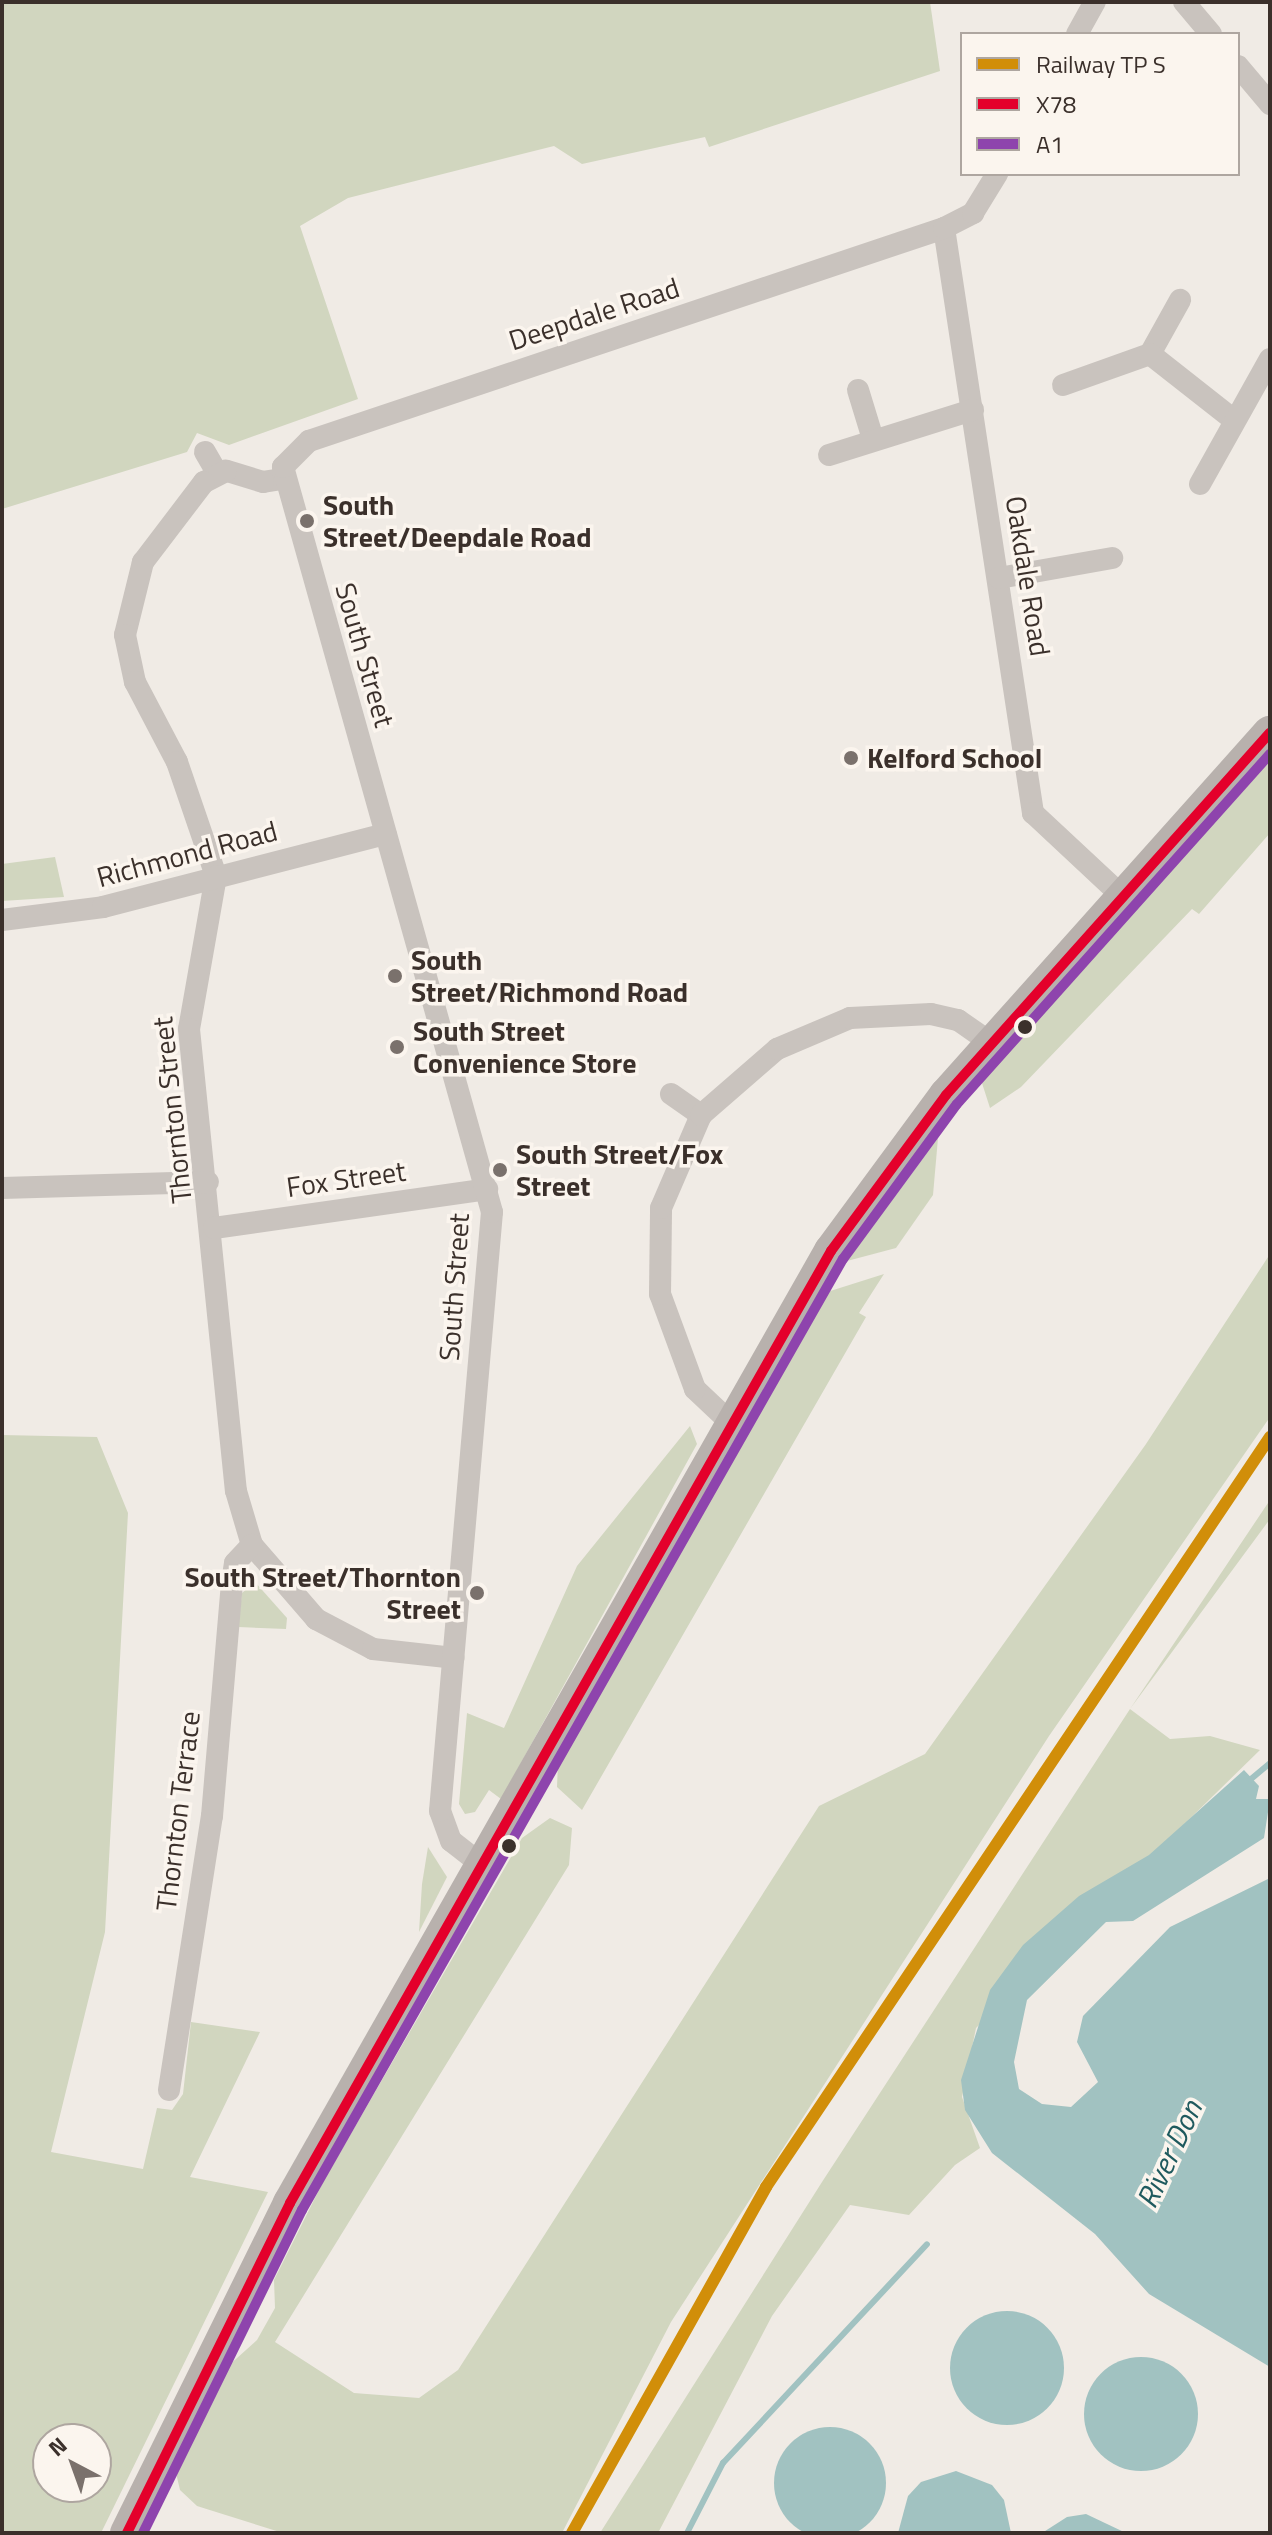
<!DOCTYPE html>
<html>
<head>
<meta charset="utf-8">
<style>
	body { margin:0 }
	#map { position:relative; width:1272px; height:2535px; overflow:hidden; background:#f0ebe5; font-family:"Titillium Web",sans-serif }
	div>[style] { position:absolute }
	[style*='--x'] { left:calc(var(--x)*1px); top:calc(var(--y)*1px); width:calc(var(--w)*1px); rotate:calc(var(--a)*1deg) }
	.green>* { inset:0; background:#d1d6bf }
	.water>* { inset:0; background:#a1c2c1 }
	.round { border-radius:50% }
	.stream>* { height:6px; margin:-3px; padding:0 3px; transform-origin:3px; border-radius:3px; background:#a1c2c1 }
	.street>* { height:22px; margin:-11px; padding:0 11px; transform-origin:11px; border-radius:11px; background:#c9c3be }
	.primary>* { height:34px; margin:-17px; padding:0 17px; transform-origin:17px; border-radius:17px; background:#b8b1ad }
	.bus-1>* { height:10px; margin:-5px; padding:0 5px; transform-origin:5px; border-radius:5px; background:#e4002b }
	.bus-2>* { height:10px; margin:-5px; padding:0 5px; transform-origin:5px; border-radius:5px; background:#8e44ad }
	.rail-1>* { height:12px; margin:-6px; padding:0 6px; transform-origin:6px; border-radius:6px; background:#d18e09 }
	.dots>* { width:22px; height:22px; translate:-50% -50%; box-sizing:border-box; border:4px solid #fbf5ee; border-radius:50% }
	span { translate:-50% -50%; white-space:nowrap; text-align:center; line-height:1.15; -webkit-text-stroke:7px #fbf5ee; paint-order:stroke }
	.street-label { font-size:28px; color:#3b302b }
	.poi-label { font-size:28px; color:#3b302b; font-weight:700 }
	.left { translate:0 -50%; text-align:left }
	.right { translate:-100% -50%; text-align:right }
	.water-label { font-size:30px; color:#1f5a5e; font-style:italic }
	.frame { position:absolute; inset:0; border:4px solid #3b302b; pointer-events:none }
	.legend { position:absolute; left:960px; top:32px; width:280px; height:144px; box-sizing:border-box; background:#fbf5ee; border:2px solid #aea6a0; margin:0; padding:10px 14px; list-style:none; font-size:24px; color:#3b302b }
	.legend li { display:flex; align-items:center; gap:16px; height:40px }
	.legend b { width:40px; border:2px solid #aea6a0 }
	.north { position:absolute; left:32px; top:2423px; width:80px; height:80px; box-sizing:border-box; background:#fbf5ee; border:2px solid #aea6a0; border-radius:50%; rotate:319deg; font-size:22px; font-weight:700; line-height:32px; text-align:center; color:#3b302b }
	.north::after { content:''; display:block; margin:auto; width:28px; height:36px; background:#7a716c; clip-path:polygon(50% 0,100% 100%,50% 72%,0 100%) }
</style>
</head>
<body>
<div id="map">
	<div class="green">
		<i style="clip-path:polygon(2px 2px,930px 2px,940px 71px,709px 147px,705px 137px,582px 164px,554px 146px,348px 198px,300px 226px,358px 399px,229px 445px,197px 433px,187px 452px,2px 509px)"></i>
		<i style="clip-path:polygon(1270px 761px,1270px 833px,1199px 914px,1192px 909px,1021px 1087px,990px 1108px,981px 1080px)"></i>
		<i style="clip-path:polygon(55px 857px,64px 897px,2px 901px,2px 864px)"></i>
		<i style="clip-path:polygon(938px 1138px,933px 1195px,896px 1248px,847px 1261px)"></i>
		<i style="clip-path:polygon(1270px 1254px,1270px 1417px,1049px 1736px,671px 2322px,562px 2533px,283px 2533px,197px 2506px,180px 2490px,176px 2473px,217px 2376px,257px 2340px,275px 2308px,274px 2280px,323px 2182px,522px 1838px,550px 1818px,572px 1828px,569px 1865px,275px 2342px,354px 2393px,419px 2398px,458px 2370px,819px 1806px,925px 1754px,1146px 1444px)"></i>
		<i style="clip-path:polygon(884px 1274px,859px 1313px,866px 1317px,582px 1810px,557px 1787px,558px 1763px,824px 1293px)"></i>
		<i style="clip-path:polygon(690px 1426px,697px 1444px,501px 1799px,489px 1790px,475px 1812px,465px 1814px,459px 1804px,467px 1713px,504px 1728px,577px 1566px)"></i>
		<i style="clip-path:polygon(evenodd,2px 1435px,97px 1437px,128px 1513px,105px 1932px,51px 2152px,143px 2169px,157px 2108px,172px 2110px,183px 2094px,191px 2022px,260px 2032px,190px 2177px,268px 2192px,101px 2533px,2px 2533px,2px 1435px,48px 2439px,96px 2439px,96px 2487px,48px 2487px,48px 2439px)"></i>
		<i style="clip-path:polygon(1270px 1500px,1270px 1519px,1130px 1709px,1170px 1739px,1210px 1736px,1260px 1750px,976px 2028px,962px 2097px,980px 2148px,955px 2165px,909px 2215px,850px 2205px,772px 2316px,658px 2533px,600px 2533px,822px 2182px,1130px 1709px)"></i>
		<i style="clip-path:polygon(255px 1582px,287px 1618px,286px 1629px,238px 1627px,242px 1593px)"></i>
		<i style="clip-path:polygon(428px 1847px,447px 1877px,419px 1932px,422px 1884px)"></i>
	</div>
	<div class="water">
		<i style="clip-path:polygon(1244px 1770px,1259px 1786px,1256px 1799px,1270px 1799px,1264px 1838px,1133px 1921px,1106px 1922px,1027px 2000px,1014px 2062px,1019px 2089px,1042px 2104px,1071px 2107px,1098px 2082px,1077px 2042px,1083px 2016px,1170px 1927px,1270px 1878px,1270px 2367px,1149px 2294px,1095px 2234px,992px 2153px,965px 2110px,961px 2080px,990px 1990px,1023px 1945px,1079px 1896px,1149px 1855px)"></i>
		<i class="round" style="left:950px;top:2311px;width:114px;height:114px"></i>
		<i class="round" style="left:1084px;top:2357px;width:114px;height:114px"></i>
		<i class="round" style="left:774px;top:2427px;width:112px;height:112px"></i>
		<i style="clip-path:polygon(956px 2471px,992px 2485px,1004px 2500px,1011px 2533px,898px 2533px,908px 2496px,921px 2482px)"></i>
		<i style="clip-path:polygon(1086px 2514px,1126px 2533px,1042px 2533px,1067px 2517px)"></i>
	</div>
	<div class="stream">
		<i style="--x:1251;--y:1779;--w:25;--a:-40"></i>
		<i style="--x:687;--y:2533;--w:79;--a:-62.8"></i>
		<i style="--x:723;--y:2463;--w:299;--a:-47"></i>
	</div>
	<div class="street">
		<i style="--x:1184;--y:2;--w:42;--a:49.8"></i>
		<i style="--x:1077;--y:34;--w:37;--a:-61"></i>
		<i style="--x:1238;--y:66;--w:50;--a:49.9"></i>
		<i style="--x:944;--y:228;--w:592;--a:81.35"></i>
		<i style="--x:1033;--y:813;--w:120;--a:43"></i>
		<i style="--x:1150;--y:354;--w:62;--a:-60.9"></i>
		<i style="--x:1063;--y:385;--w:92;--a:-19.6"></i>
		<i style="--x:1150;--y:354;--w:107;--a:38.2"></i>
		<i style="--x:858;--y:390;--w:51;--a:73"></i>
		<i style="--x:205;--y:452;--w:24;--a:60"></i>
		<i style="--x:829;--y:455;--w:151;--a:-17.4"></i>
		<i style="--x:282;--y:479;--w:19;--a:171"></i>
		<i style="--x:263;--y:482;--w:39;--a:-163"></i>
		<i style="--x:226;--y:471;--w:25;--a:153"></i>
		<i style="--x:204;--y:482;--w:101;--a:127.3"></i>
		<i style="--x:143;--y:562;--w:75;--a:103.9"></i>
		<i style="--x:125;--y:635;--w:48;--a:78"></i>
		<i style="--x:135;--y:682;--w:90;--a:62.3"></i>
		<i style="--x:177;--y:762;--w:120;--a:71.1"></i>
		<i style="--x:216;--y:876;--w:155;--a:100"></i>
		<i style="--x:189;--y:1029;--w:464;--a:84.2"></i>
		<i style="--x:236;--y:1491;--w:56;--a:73.5"></i>
		<i style="--x:252;--y:1545;--w:98;--a:49.1"></i>
		<i style="--x:316;--y:1619;--w:64;--a:27.8"></i>
		<i style="--x:373;--y:1649;--w:81;--a:6.3"></i>
		<i style="--x:1200;--y:484;--w:143;--a:-60.8"></i>
		<i style="--x:999;--y:578;--w:115;--a:-10"></i>
		<i style="--x:2;--y:920;--w:102;--a:-7.3"></i>
		<i style="--x:103;--y:907;--w:292;--a:-14.5"></i>
		<i style="--x:671;--y:1094;--w:37;--a:35"></i>
		<i style="--x:2;--y:1188;--w:206;--a:-1.7"></i>
		<i style="--x:214;--y:1228;--w:276;--a:-8.1"></i>
		<i style="--x:732;--y:1424;--w:51;--a:-136.6"></i>
		<i style="--x:695;--y:1389;--w:101;--a:-110.2"></i>
		<i style="--x:660;--y:1294;--w:86;--a:-89.3"></i>
		<i style="--x:661;--y:1208;--w:101;--a:-66.7"></i>
		<i style="--x:701;--y:1115;--w:101;--a:-41"></i>
		<i style="--x:777;--y:1049;--w:79;--a:-23"></i>
		<i style="--x:850;--y:1018;--w:81;--a:-2.8"></i>
		<i style="--x:931;--y:1014;--w:28;--a:13"></i>
		<i style="--x:958;--y:1020;--w:40;--a:34.9"></i>
		<i style="--x:482;--y:1865;--w:39;--a:-142"></i>
		<i style="--x:451;--y:1841;--w:32;--a:-110"></i>
		<i style="--x:440;--y:1811;--w:601;--a:-85.04"></i>
		<i style="--x:492;--y:1212;--w:774;--a:-105.67"></i>
		<i style="--x:283;--y:467;--w:37;--a:-45"></i>
		<i style="--x:309;--y:441;--w:670;--a:-18.54"></i>
		<i style="--x:944;--y:228;--w:33;--a:-27"></i>
		<i style="--x:973;--y:213;--w:46;--a:-58.4"></i>
		<i style="--x:169;--y:2090;--w:277;--a:-81.1"></i>
		<i style="--x:212;--y:1816;--w:235;--a:-85.1"></i>
		<i style="--x:232;--y:1582;--w:19;--a:-81"></i>
		<i style="--x:235;--y:1563;--w:25;--a:-47"></i>
	</div>
	<div class="primary">
		<i style="--x:127;--y:2533;--w:368;--a:-63.7"></i>
		<i style="--x:290;--y:2203;--w:1095;--a:-60.39"></i>
		<i style="--x:831;--y:1251;--w:194;--a:-53.6"></i>
		<i style="--x:946;--y:1095;--w:486;--a:-48.2"></i>
	</div>
	<div class="bus-1">
		<i style="--x:127;--y:2533;--w:368;--a:-63.7"></i>
		<i style="--x:290;--y:2203;--w:1095;--a:-60.39"></i>
		<i style="--x:831;--y:1251;--w:194;--a:-53.6"></i>
		<i style="--x:946;--y:1095;--w:486;--a:-48.2"></i>
	</div>
	<div class="bus-2">
		<i style="--x:143;--y:2533;--w:360;--a:-63.8"></i>
		<i style="--x:302;--y:2210;--w:1094;--a:-60.37"></i>
		<i style="--x:843;--y:1259;--w:192;--a:-53.7"></i>
		<i style="--x:957;--y:1104;--w:470;--a:-48.2"></i>
	</div>
	<div class="rail-1">
		<i style="--x:572;--y:2533;--w:397;--a:-60.7"></i>
		<i style="--x:766;--y:2187;--w:904;--a:-56.1"></i>
	</div>
	<div class="dots">
		<i style="left:307px;top:521px;background:#7a716c"></i>
		<i style="left:851px;top:758px;background:#7a716c"></i>
		<i style="left:395px;top:976px;background:#7a716c"></i>
		<i style="left:1025px;top:1027px;background:#3b302b"></i>
		<i style="left:397px;top:1047px;background:#7a716c"></i>
		<i style="left:500px;top:1170px;background:#7a716c"></i>
		<i style="left:477px;top:1593px;background:#7a716c"></i>
		<i style="left:509px;top:1846px;background:#3b302b"></i>
	</div>
	<div class="street-label">
		<span style="left:594px;top:314px;rotate:-18deg">Deepdale Road</span>
		<span style="left:1028px;top:576px;rotate:81deg">Oakdale Road</span>
		<span style="left:365px;top:655px;rotate:74deg">South Street</span>
		<span style="left:187px;top:854px;rotate:-15deg">Richmond Road</span>
		<span style="left:172px;top:1110px;rotate:-96deg">Thornton Street</span>
		<span style="left:346px;top:1179px;rotate:-8deg">Fox Street</span>
		<span style="left:454px;top:1287px;rotate:-86deg">South Street</span>
		<span style="left:178px;top:1811px;rotate:-83deg">Thornton Terrace</span>
	</div>
	<div class="poi-label">
		<span class="left" style="left:323px;top:521px">South<br>Street/Deepdale Road</span>
		<span class="left" style="left:867px;top:758px">Kelford School</span>
		<span class="left" style="left:411px;top:976px">South<br>Street/Richmond Road</span>
		<span class="left" style="left:413px;top:1047px">South Street<br>Convenience Store</span>
		<span class="left" style="left:516px;top:1170px">South Street/Fox<br>Street</span>
		<span class="right" style="left:461px;top:1593px">South Street/Thornton<br>Street</span>
	</div>
	<div class="water-label">
		<span style="left:1169px;top:2154px;rotate:-65deg">River Don</span>
	</div>
	<div class="frame"></div>
	<ul class="legend">
	<li><b style="height:10px;background:#d18e09"></b>Railway TP S</li>
	<li><b style="height:10px;background:#e4002b"></b>X78</li>
	<li><b style="height:10px;background:#8e44ad"></b>A1</li>
	</ul>
	<div class="north">N</div>
</div>
</body>
</html>
